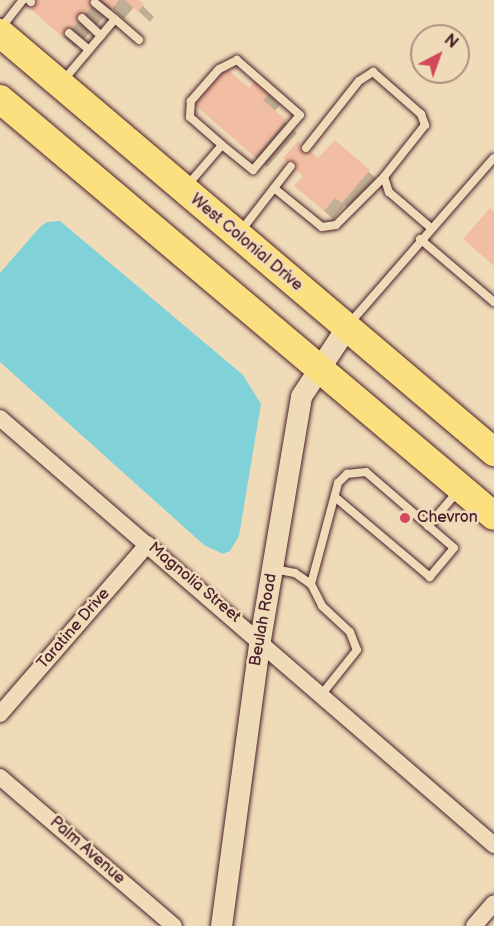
<!DOCTYPE html>
<html>
<head>
<meta charset="utf-8">
<style>
	body { margin:0 }
	#map { position:relative; width:494px; height:926px; overflow:hidden; background:#f0dbb9; font-family:"Balsamiq Sans",sans-serif }
	div>[style] { position:absolute }
	[style*='--x'] { left:calc(var(--x)*1px); top:calc(var(--y)*1px); width:calc(var(--w)*1px); rotate:calc(var(--a)*1deg) }
	.water>* { inset:0; background:#80d2d8 }
	.shadow>* { inset:0; background:#0003 }
	.building>* { inset:0; background:#f2bea3 }
	.roads { filter:drop-shadow(0 0 2px #4a1f2b) drop-shadow(0 0 2px #4a1f2b) }
	.service>* { height:8px; margin:-4px; padding:0 4px; transform-origin:4px; border-radius:4px; background:#f0dbb9 }
	.minor>* { height:16px; margin:-8px; padding:0 8px; transform-origin:8px; border-radius:8px; background:#f0dbb9 }
	.tertiary>* { height:21px; margin:-10.5px; padding:0 10.5px; transform-origin:10.5px; border-radius:10.5px; background:#f0dbb9 }
	.trunk>* { height:28px; margin:-14px; padding:0 14px; transform-origin:14px; border-radius:14px; background:#fce080 }
	.dots>* { width:16px; height:16px; translate:-50% -50%; box-sizing:border-box; border:3px solid #f0dbb9; border-radius:50% }
	span { translate:-50% -50%; white-space:nowrap; text-align:center; line-height:1.15; -webkit-text-stroke:5px #f0dbb9; paint-order:stroke }
	.street-label { font-size:16px; color:#4a1f2b }
	.poi-label { font-size:16px; color:#4a1f2b }
	.left { translate:0 -50%; text-align:left }
	.north { position:absolute; left:410px; top:24px; width:60px; height:60px; box-sizing:border-box; background:#f0dbb9; border:2px solid #ae9080; border-radius:50%; rotate:41deg; font-size:16px; font-weight:700; line-height:24px; text-align:center; color:#4a1f2b }
	.north::after { content:''; display:block; margin:auto; width:21px; height:27px; background:#d1495b; clip-path:polygon(50% 0,100% 100%,50% 72%,0 100%) }
</style>
</head>
<body>
<div id="map">
	<div class="water">
		<i style="clip-path:polygon(60px 221px,243px 375px,261px 404px,239px 536px,230px 551px,223px 554px,204px 545px,0 362px,0 273px,40px 227px,47px 222px)"></i>
	</div>
	<div class="shadow">
		<i style="clip-path:polygon(35px 0,137px 0,154px 17px,150px 22px,134px 7px,124px 19px,112px 8px,76px 48px,40px 17px)"></i>
		<i style="clip-path:polygon(249px 90px,269px 94px,280px 105px,274px 112px,297px 133px,267px 167px,207px 115px)"></i>
		<i style="clip-path:polygon(335px 142px,378px 180px,351px 211px,345px 205px,333px 219px,305px 194px,319px 161px)"></i>
	</div>
	<div class="building">
		<i style="clip-path:polygon(33px 0,98px 0,64px 38px,27px 6px)"></i>
		<i style="clip-path:polygon(102px 0,119px 0,112px 9px)"></i>
		<i style="clip-path:polygon(125px 0,139px 0,144px 4px,138px 12px)"></i>
		<i style="clip-path:polygon(226px 68px,249px 88px,255px 80px,270px 93px,263px 100px,286px 120px,255px 157px,194px 104px)"></i>
		<i style="clip-path:polygon(335px 140px,370px 170px,342px 203px,335px 198px,324px 211px,294px 186px,303px 176px,283px 158px,298px 141px,318px 158px)"></i>
		<i style="clip-path:polygon(490px 208px,494px 212px,494px 266px,463px 239px)"></i>
	</div>
	<div class="roads">
		<div class="service">
			<i style="--x:29;--y:0;--w:3;--a:45"></i>
			<i style="--x:82;--y:18;--w:26;--a:43"></i>
			<i style="--x:115;--y:19;--w:32;--a:41"></i>
			<i style="--x:1;--y:28;--w:36;--a:-52"></i>
			<i style="--x:69;--y:33;--w:26;--a:40"></i>
			<i style="--x:62;--y:82;--w:82;--a:-49.9"></i>
			<i style="--x:115;--y:19;--w:26;--a:-141"></i>
			<i style="--x:306;--y:148;--w:85;--a:-51.7"></i>
			<i style="--x:359;--y:81;--w:17;--a:-33"></i>
			<i style="--x:373;--y:72;--w:64;--a:41.2"></i>
			<i style="--x:421;--y:114;--w:12;--a:70"></i>
			<i style="--x:425;--y:125;--w:66;--a:128.3"></i>
			<i style="--x:384;--y:177;--w:16;--a:72"></i>
			<i style="--x:389;--y:192;--w:55;--a:40.6"></i>
			<i style="--x:186;--y:187;--w:55;--a:-49.4"></i>
			<i style="--x:222;--y:145;--w:40;--a:39"></i>
			<i style="--x:253;--y:170;--w:72;--a:-49.5"></i>
			<i style="--x:300;--y:115;--w:84;--a:-138.9"></i>
			<i style="--x:237;--y:60;--w:20;--a:153"></i>
			<i style="--x:219;--y:69;--w:43;--a:131.2"></i>
			<i style="--x:191;--y:101;--w:16;--a:94"></i>
			<i style="--x:190;--y:117;--w:43;--a:41.2"></i>
			<i style="--x:274;--y:188;--w:62;--a:39.1"></i>
			<i style="--x:322;--y:227;--w:14;--a:-8"></i>
			<i style="--x:336;--y:225;--w:68;--a:-45"></i>
			<i style="--x:240;--y:232;--w:83;--a:-52.3"></i>
			<i style="--x:420;--y:239;--w:97;--a:40.4"></i>
			<i style="--x:349;--y:324;--w:220;--a:-48.9"></i>
			<i style="--x:428;--y:526;--w:46;--a:-49.4"></i>
			<i style="--x:274;--y:569;--w:21;--a:11"></i>
			<i style="--x:295;--y:573;--w:19;--a:35"></i>
			<i style="--x:311;--y:584;--w:25;--a:63"></i>
			<i style="--x:322;--y:606;--w:38;--a:43"></i>
			<i style="--x:350;--y:632;--w:19;--a:69"></i>
			<i style="--x:357;--y:650;--w:56;--a:128.5"></i>
			<i style="--x:311;--y:584;--w:105;--a:-75"></i>
			<i style="--x:338;--y:483;--w:13;--a:-45"></i>
			<i style="--x:347;--y:474;--w:19;--a:-6"></i>
			<i style="--x:366;--y:472;--w:116;--a:40.8"></i>
			<i style="--x:454;--y:548;--w:38;--a:130"></i>
			<i style="--x:430;--y:577;--w:124;--a:-139.9"></i>
		</div>
		<div class="minor">
			<i style="--x:0;--y:418;--w:653;--a:40.84"></i>
			<i style="--x:0;--y:714;--w:225;--a:-49"></i>
			<i style="--x:0;--y:777;--w:229;--a:40.6"></i>
			<i style="--x:474;--y:926;--w:30;--a:-49"></i>
		</div>
		<div class="tertiary">
			<i style="--x:221;--y:926;--w:290;--a:-82.3"></i>
			<i style="--x:260;--y:639;--w:246;--a:-80.4"></i>
			<i style="--x:301;--y:396;--w:82;--a:-56.5"></i>
		</div>
		<div class="trunk">
			<i style="--x:0;--y:33;--w:648;--a:40.3"></i>
			<i style="--x:0;--y:99;--w:646;--a:40.17"></i>
		</div>
	</div>
	<div class="dots">
		<i style="left:405px;top:518px;background:#d1495b"></i>
	</div>
	<div class="street-label">
		<span style="left:246px;top:243px;rotate:40deg">West Colonial Drive</span>
		<span style="left:194px;top:583px;rotate:40deg">Magnolia Street</span>
		<span style="left:264px;top:620px;rotate:-80deg">Beulah Road</span>
		<span style="left:74px;top:629px;rotate:-49deg">Taratine Drive</span>
		<span style="left:87px;top:851px;rotate:41deg">Palm Avenue</span>
	</div>
	<div class="poi-label">
		<span class="left" style="left:417px;top:518px">Chevron</span>
	</div>
	<div class="north">N</div>
</div>
</body>
</html>
